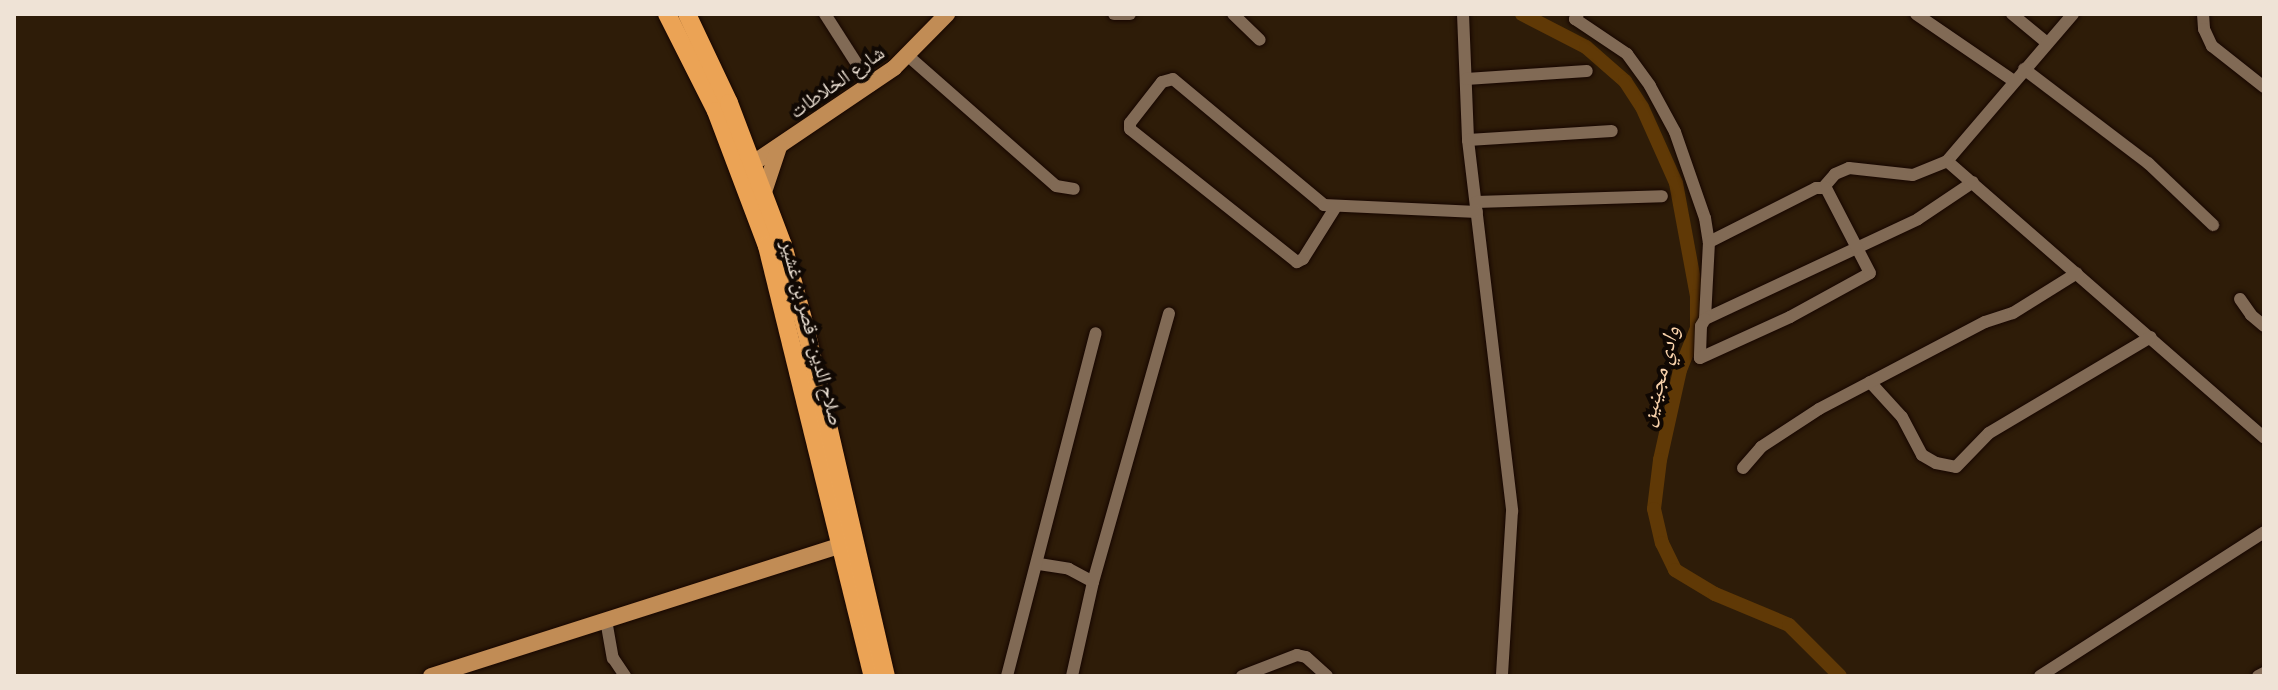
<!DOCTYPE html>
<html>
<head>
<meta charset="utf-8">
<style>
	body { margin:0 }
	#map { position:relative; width:2278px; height:690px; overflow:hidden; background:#2e1c08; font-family:"PT Sans Narrow","Noto Naskh Arabic",sans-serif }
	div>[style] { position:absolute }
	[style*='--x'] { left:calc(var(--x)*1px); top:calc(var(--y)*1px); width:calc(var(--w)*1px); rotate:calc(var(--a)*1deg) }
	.river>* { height:14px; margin:-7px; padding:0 7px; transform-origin:7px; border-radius:7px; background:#603906 }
	.roads { filter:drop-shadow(0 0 2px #160600) drop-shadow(0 0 2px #160600) }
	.minor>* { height:12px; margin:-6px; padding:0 6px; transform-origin:6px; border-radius:6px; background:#816a55 }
	.major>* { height:16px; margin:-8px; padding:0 8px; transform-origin:8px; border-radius:8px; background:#c18c55 }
	.highway>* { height:18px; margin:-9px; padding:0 9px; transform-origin:9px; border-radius:9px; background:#eba355 }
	span { translate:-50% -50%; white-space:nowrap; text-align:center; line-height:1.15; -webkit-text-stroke:8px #100803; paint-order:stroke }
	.street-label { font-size:20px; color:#efe3d6 }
	.water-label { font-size:22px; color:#f9d2ab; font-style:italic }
	.frame { position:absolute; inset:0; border:16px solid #efe3d6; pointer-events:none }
</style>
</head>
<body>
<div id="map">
	<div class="river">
		<i style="--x:1522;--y:14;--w:72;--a:27.3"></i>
		<i style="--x:1586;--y:47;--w:52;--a:41.1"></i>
		<i style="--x:1625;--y:81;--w:31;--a:57"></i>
		<i style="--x:1642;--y:107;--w:83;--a:65.9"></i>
		<i style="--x:1676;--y:183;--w:115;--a:79.5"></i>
		<i style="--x:1697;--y:296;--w:32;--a:90"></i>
		<i style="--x:1697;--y:328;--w:45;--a:112"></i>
		<i style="--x:1680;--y:370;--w:92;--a:102.5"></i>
		<i style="--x:1660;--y:460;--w:49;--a:97"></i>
		<i style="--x:1654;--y:509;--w:35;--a:77"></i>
		<i style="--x:1662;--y:543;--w:30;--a:64"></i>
		<i style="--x:1675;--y:570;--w:47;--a:31"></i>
		<i style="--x:1715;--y:594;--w:80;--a:22.7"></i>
		<i style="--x:1789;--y:625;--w:72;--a:45"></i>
	</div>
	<div class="roads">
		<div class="minor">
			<i style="--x:825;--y:14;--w:85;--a:57.4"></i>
			<i style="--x:1114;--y:14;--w:16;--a:0"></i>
			<i style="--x:1233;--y:14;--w:37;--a:44"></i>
			<i style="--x:1463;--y:14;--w:126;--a:87.7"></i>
			<i style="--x:1468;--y:140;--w:374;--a:83.2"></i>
			<i style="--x:1512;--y:511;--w:165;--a:93.5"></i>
			<i style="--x:1578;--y:14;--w:6;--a:121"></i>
			<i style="--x:1575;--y:19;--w:63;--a:33.9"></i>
			<i style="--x:1627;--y:54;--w:39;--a:54"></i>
			<i style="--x:1650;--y:86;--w:52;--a:61.5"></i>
			<i style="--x:1675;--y:132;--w:91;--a:70.8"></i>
			<i style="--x:1705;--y:218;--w:24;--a:81"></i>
			<i style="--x:1709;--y:242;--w:77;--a:93"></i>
			<i style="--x:1705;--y:319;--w:235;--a:-25.1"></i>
			<i style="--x:1918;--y:219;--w:66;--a:-33.9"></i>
			<i style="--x:1916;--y:14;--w:119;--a:34.4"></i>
			<i style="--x:2012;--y:14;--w:45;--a:39.6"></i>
			<i style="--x:2073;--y:14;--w:194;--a:130.6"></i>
			<i style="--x:1947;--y:161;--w:421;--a:41.1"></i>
			<i style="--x:2203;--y:14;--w:15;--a:86"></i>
			<i style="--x:2204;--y:29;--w:19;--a:65"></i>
			<i style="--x:2212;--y:46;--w:66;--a:38.3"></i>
			<i style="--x:907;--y:55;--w:198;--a:41.3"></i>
			<i style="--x:1056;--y:186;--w:18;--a:9"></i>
			<i style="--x:2024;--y:69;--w:156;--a:37.2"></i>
			<i style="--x:2148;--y:163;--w:90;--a:43.6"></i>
			<i style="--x:1466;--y:79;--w:121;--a:-3.8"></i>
			<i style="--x:1468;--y:140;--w:144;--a:-3.6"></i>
			<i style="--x:1823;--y:188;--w:18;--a:-49"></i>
			<i style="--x:1835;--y:174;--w:15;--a:-23"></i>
			<i style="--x:1849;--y:168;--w:64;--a:6.2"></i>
			<i style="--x:1913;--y:175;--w:37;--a:-22"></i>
			<i style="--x:1476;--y:202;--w:186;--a:-1.8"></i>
			<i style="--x:1335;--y:208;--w:60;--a:122.1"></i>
			<i style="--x:1303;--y:259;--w:7;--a:153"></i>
			<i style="--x:1297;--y:262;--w:213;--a:-141.5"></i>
			<i style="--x:1130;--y:129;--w:6;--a:-90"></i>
			<i style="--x:1130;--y:123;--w:52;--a:-52"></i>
			<i style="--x:1162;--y:82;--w:11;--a:-15"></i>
			<i style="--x:1173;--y:79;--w:197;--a:39.8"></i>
			<i style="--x:1324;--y:205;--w:153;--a:2.6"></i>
			<i style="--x:2240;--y:299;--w:19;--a:55"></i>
			<i style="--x:2251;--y:315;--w:17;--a:40"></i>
			<i style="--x:1705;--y:319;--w:8;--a:120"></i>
			<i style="--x:1701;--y:326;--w:32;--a:92"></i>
			<i style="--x:1700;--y:358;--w:99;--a:-24.5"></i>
			<i style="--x:1790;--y:317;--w:91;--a:-28.8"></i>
			<i style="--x:1870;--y:273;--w:96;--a:-117.4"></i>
			<i style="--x:1826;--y:188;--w:10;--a:180"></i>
			<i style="--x:1816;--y:188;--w:120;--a:153.2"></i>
			<i style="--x:1870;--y:382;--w:47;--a:47.6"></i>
			<i style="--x:1902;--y:417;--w:43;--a:62.2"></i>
			<i style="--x:1922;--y:455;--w:16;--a:30"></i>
			<i style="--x:1936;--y:463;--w:20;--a:11"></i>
			<i style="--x:1956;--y:467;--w:47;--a:-45.9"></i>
			<i style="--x:1989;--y:433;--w:188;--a:-30.7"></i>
			<i style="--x:1743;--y:468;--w:28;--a:-49"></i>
			<i style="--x:1761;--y:447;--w:69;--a:-33.2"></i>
			<i style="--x:1819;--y:409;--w:187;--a:-27.7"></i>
			<i style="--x:1985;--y:322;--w:29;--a:-18"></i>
			<i style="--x:2013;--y:313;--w:75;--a:-32"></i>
			<i style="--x:1039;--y:564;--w:30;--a:9"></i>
			<i style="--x:1069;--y:569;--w:27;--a:28"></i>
			<i style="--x:1093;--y:582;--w:96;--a:102.6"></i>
			<i style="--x:1093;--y:582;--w:279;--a:-74.2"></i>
			<i style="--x:606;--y:620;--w:39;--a:80"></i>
			<i style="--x:613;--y:658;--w:22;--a:56"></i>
			<i style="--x:1007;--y:676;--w:354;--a:-75.5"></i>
			<i style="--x:1242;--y:676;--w:59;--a:-20.9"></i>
			<i style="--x:1297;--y:655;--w:9;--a:13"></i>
			<i style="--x:1306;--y:657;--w:28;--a:42"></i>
			<i style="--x:2040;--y:676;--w:266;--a:-32.7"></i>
			<i style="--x:2258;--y:676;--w:7;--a:-27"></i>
		</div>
		<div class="major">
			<i style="--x:743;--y:170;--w:182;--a:-34"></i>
			<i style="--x:894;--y:68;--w:76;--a:-45.5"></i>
			<i style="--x:763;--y:195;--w:51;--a:-71.6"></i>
			<i style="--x:431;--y:676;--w:430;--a:-17.7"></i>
		</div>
		<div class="highway">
			<i style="--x:667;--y:14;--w:109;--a:63.2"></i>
			<i style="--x:716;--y:111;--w:144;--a:69.3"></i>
			<i style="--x:767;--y:246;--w:443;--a:76.2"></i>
			<i style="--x:687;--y:14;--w:98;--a:64.7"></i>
			<i style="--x:729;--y:103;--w:152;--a:69.2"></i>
			<i style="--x:783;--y:245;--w:88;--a:74.9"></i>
			<i style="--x:806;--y:330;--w:355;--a:77"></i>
		</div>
	</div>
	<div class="street-label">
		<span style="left:837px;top:82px;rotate:-35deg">شارع الخلاطات</span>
		<span style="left:812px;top:333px;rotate:75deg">صلاح الدين - قصر بن غشير</span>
	</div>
	<div class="water-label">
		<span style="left:1659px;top:376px;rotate:-75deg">وادي مجينين</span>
	</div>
	<div class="frame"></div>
</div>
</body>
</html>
